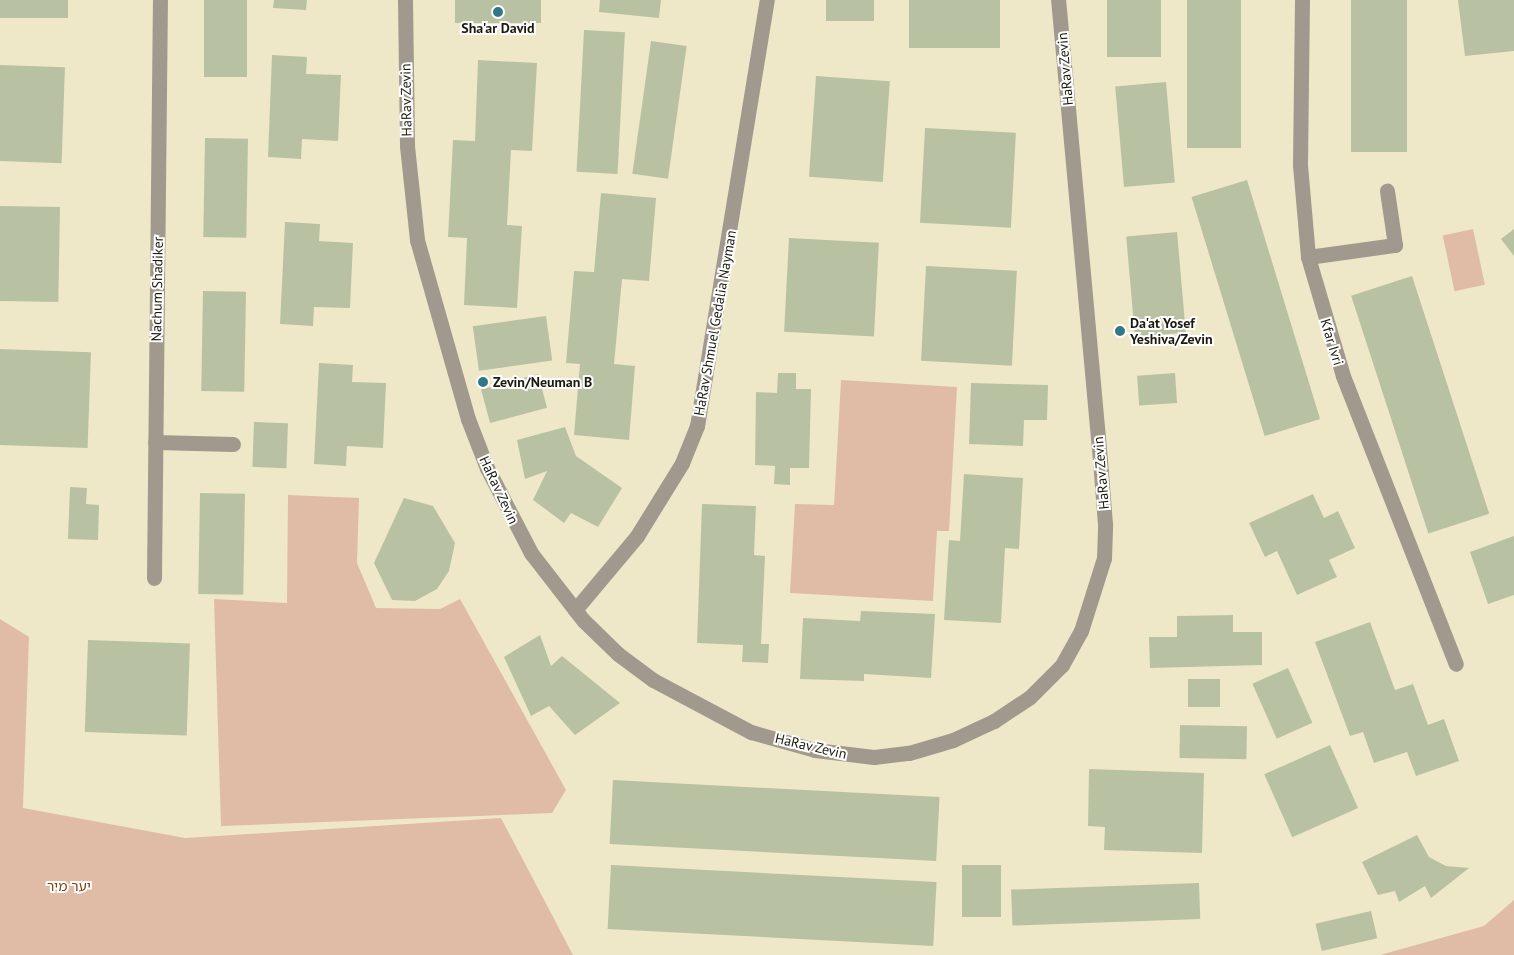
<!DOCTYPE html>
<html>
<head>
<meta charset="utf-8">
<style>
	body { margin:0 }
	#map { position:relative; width:1514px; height:955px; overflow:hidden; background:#eee8c8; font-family:"PT Sans","Noto Sans Hebrew",sans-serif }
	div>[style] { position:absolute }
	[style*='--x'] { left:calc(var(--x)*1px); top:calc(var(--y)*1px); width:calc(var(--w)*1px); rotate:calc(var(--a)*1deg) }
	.green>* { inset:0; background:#e0bca6; transform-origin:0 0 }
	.building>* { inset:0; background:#b8c2a3; transform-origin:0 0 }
	.minor>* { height:15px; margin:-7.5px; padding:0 7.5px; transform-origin:7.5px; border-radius:7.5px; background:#a1998d }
	.dots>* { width:14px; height:14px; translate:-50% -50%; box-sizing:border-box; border:2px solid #fff; border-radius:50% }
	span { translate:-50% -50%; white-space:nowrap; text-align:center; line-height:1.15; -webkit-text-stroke:4px #fff; paint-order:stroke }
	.poi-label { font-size:14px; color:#1c1a0e; font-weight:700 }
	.left { translate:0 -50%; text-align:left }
	.street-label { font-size:14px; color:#1c1a0e }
	.park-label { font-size:14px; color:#7f4110 }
</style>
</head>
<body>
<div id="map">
	<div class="green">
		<i style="left:1473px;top:229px;width:57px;height:31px;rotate:78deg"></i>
		<i style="clip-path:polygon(841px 380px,957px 387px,949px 531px,937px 531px,933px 601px,790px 593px,795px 504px,834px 505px)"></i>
		<i style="clip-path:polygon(288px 495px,359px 498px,357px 563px,376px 608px,440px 609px,460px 599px,566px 790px,552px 813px,221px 826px,214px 599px,287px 603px)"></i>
		<i style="clip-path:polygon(0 619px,29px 637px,23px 808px,185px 838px,501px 818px,573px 955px,0 955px)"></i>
		<i style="clip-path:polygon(1514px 900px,1514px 955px,1380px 955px,1484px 926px)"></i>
	</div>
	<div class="building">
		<i style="left:0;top:0;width:68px;height:18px"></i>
		<i style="left:204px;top:0;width:43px;height:77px"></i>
		<i style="clip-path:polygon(274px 0,307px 0,306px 10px,273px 8px)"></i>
		<i style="left:455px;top:0;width:86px;height:23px"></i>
		<i style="clip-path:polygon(600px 0,661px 0,659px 18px,599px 12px)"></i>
		<i style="left:826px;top:0;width:48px;height:21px"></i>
		<i style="left:909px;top:0;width:91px;height:48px"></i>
		<i style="left:1107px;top:0;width:54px;height:57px"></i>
		<i style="left:1187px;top:0;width:54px;height:148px"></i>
		<i style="left:1351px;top:0;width:56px;height:152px"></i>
		<i style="clip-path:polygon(1458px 0,1514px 0,1514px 51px,1465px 56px)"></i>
		<i style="left:584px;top:30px;width:41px;height:142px;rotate:3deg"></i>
		<i style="left:651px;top:41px;width:36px;height:134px;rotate:8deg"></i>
		<i style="clip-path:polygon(272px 55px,307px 57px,306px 74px,341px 75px,338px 141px,302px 139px,301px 159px,268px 157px)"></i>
		<i style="clip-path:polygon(478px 60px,537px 63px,532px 151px,511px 150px,507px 225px,522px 226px,517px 308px,464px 305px,467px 238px,448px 237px,453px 140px,475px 141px)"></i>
		<i style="left:0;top:65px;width:65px;height:96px;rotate:2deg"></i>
		<i style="left:816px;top:76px;width:74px;height:101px;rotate:4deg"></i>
		<i style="left:1166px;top:82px;width:101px;height:51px;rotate:85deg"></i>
		<i style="left:925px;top:128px;width:91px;height:95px;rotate:3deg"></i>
		<i style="left:205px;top:138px;width:43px;height:99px;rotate:1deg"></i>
		<i style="left:1247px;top:180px;width:250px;height:58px;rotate:73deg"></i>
		<i style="clip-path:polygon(601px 193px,656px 198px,649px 281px,622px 279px,614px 364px,635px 366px,629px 440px,574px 435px,580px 364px,566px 363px,574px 271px,594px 272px)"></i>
		<i style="left:0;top:206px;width:60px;height:95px;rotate:1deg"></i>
		<i style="clip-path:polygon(285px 222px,320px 224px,319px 241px,353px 243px,350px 308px,314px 307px,313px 326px,280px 324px)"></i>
		<i style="clip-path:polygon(1514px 229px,1514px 256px,1501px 239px)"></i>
		<i style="left:1177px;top:232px;width:101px;height:51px;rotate:85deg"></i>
		<i style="left:789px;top:238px;width:90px;height:94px;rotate:3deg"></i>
		<i style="left:926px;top:266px;width:91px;height:95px;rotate:3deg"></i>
		<i style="left:1412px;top:276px;width:250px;height:64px;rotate:72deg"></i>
		<i style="left:203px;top:291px;width:43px;height:100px;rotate:1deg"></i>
		<i style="left:546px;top:316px;width:45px;height:74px;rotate:82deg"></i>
		<i style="left:0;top:349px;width:91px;height:96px;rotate:2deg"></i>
		<i style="clip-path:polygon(319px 363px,353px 365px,352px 382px,386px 383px,383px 448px,347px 446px,346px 466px,314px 464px)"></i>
		<i style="clip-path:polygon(778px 373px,796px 373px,796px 389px,811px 389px,809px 468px,790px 468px,790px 485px,774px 484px,775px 466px,755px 465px,756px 392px,777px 393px)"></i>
		<i style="left:1175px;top:373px;width:30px;height:38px;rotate:86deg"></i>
		<i style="left:538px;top:374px;width:35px;height:59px;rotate:75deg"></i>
		<i style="clip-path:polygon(971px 383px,1048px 385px,1047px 420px,1024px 420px,1023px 446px,969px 444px)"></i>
		<i style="left:254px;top:422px;width:34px;height:45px;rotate:2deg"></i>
		<i style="clip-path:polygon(565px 427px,576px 456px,622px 488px,598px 527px,571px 513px,564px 523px,533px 500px,547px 471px,525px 479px,517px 440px)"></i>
		<i style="clip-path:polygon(964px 474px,1023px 478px,1019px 549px,1005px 548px,1001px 623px,944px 620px,949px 540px,960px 541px)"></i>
		<i style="clip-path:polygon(70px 487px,87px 488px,86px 504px,99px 505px,98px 540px,68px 539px)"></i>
		<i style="left:200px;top:493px;width:45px;height:101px;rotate:1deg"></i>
		<i style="clip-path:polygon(1313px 494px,1324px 518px,1338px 511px,1355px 548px,1329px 560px,1337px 577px,1297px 595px,1277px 551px,1265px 557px,1249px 523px)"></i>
		<i style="clip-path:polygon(404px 498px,433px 506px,455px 543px,449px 571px,437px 589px,415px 601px,392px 600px,374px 563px)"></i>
		<i style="clip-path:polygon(702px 504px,756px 506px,754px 555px,765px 556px,761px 644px,769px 644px,768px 663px,742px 662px,743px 645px,697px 643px)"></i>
		<i style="clip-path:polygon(1514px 536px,1514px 595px,1488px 604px,1470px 552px)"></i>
		<i style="clip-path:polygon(861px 611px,935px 614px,931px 678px,864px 674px,864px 681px,800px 679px,803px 618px,860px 621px)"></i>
		<i style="clip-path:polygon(1233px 615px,1233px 632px,1262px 632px,1262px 665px,1150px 668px,1149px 637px,1177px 637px,1177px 616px)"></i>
		<i style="clip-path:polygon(1370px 622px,1395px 690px,1413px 684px,1428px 725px,1444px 719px,1459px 761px,1416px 776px,1407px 752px,1374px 763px,1363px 732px,1350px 736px,1315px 642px)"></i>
		<i style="clip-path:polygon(540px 635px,551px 666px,562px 656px,620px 703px,575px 735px,549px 706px,531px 716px,504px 657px)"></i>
		<i style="left:88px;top:640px;width:102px;height:92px;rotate:2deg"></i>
		<i style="left:1288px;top:668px;width:60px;height:39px;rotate:66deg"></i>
		<i style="left:1188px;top:679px;width:32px;height:28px"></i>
		<i style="left:1180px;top:725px;width:67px;height:33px;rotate:1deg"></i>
		<i style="left:1330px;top:745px;width:69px;height:72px;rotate:66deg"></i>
		<i style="clip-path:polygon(1089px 769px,1204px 773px,1202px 853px,1104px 850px,1105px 827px,1088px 826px)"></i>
		<i style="left:613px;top:780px;width:327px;height:64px;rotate:3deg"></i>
		<i style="clip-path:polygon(1417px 835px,1429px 857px,1446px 866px,1469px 868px,1431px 898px,1425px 886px,1399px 902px,1395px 891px,1378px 895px,1362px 862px)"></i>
		<i style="left:611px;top:865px;width:326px;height:64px;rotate:3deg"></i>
		<i style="left:962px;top:865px;width:39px;height:52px"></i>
		<i style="left:1199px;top:883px;width:36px;height:188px;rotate:88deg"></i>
		<i style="left:1371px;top:911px;width:28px;height:57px;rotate:77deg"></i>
	</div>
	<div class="minor">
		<i style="--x:405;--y:0;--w:146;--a:89.2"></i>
		<i style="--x:407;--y:146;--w:95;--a:83.9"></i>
		<i style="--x:417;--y:240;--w:186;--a:74.1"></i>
		<i style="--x:468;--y:419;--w:53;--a:68.8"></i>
		<i style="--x:487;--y:468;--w:96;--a:62.6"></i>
		<i style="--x:531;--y:553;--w:85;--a:52.2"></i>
		<i style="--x:583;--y:620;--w:49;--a:44.2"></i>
		<i style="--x:618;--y:654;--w:44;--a:36.6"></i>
		<i style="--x:653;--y:680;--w:111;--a:28"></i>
		<i style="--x:751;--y:732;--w:66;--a:15.7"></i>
		<i style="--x:815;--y:750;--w:59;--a:6.8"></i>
		<i style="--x:874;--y:757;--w:35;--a:-7"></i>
		<i style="--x:909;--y:753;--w:46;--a:-16.5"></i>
		<i style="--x:953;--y:740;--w:45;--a:-24.9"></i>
		<i style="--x:994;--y:721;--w:43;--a:-33.7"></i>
		<i style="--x:1030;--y:697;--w:45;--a:-45"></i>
		<i style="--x:1062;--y:665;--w:39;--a:-61"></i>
		<i style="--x:1081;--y:631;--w:77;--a:-72.5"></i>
		<i style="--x:1104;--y:558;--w:34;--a:-88"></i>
		<i style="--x:1105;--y:524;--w:64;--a:-94.5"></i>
		<i style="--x:1100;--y:460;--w:462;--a:-95.2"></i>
		<i style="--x:1302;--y:0;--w:165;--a:90.7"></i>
		<i style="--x:1300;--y:165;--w:92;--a:85"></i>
		<i style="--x:1308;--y:257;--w:124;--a:73.6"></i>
		<i style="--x:1343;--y:376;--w:309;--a:68.6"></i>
		<i style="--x:1308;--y:257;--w:88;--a:-7.9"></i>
		<i style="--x:1395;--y:245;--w:55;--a:-98.4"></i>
		<i style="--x:155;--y:442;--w:78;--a:1.5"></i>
		<i style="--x:154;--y:578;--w:578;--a:-89.41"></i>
		<i style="--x:575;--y:610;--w:97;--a:-50"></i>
		<i style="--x:637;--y:536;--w:86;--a:-58.3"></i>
		<i style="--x:682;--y:463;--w:40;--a:-68"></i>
		<i style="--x:697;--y:426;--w:432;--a:-80.7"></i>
	</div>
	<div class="dots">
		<i style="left:498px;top:12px;background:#327785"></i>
		<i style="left:1120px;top:331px;background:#327785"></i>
		<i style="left:483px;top:382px;background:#327785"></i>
	</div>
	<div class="poi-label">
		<span style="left:498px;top:28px">Sha'ar David</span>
		<span class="left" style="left:1130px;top:331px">Da'at Yosef<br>Yeshiva/Zevin</span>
		<span class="left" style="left:493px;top:382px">Zevin/Neuman B</span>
	</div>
	<div class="street-label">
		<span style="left:1065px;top:69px;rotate:-95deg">HaRav Zevin</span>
		<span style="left:406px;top:100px;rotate:-91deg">HaRav Zevin</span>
		<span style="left:157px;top:289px;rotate:-89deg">Nachum Shadiker</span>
		<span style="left:715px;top:323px;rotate:-80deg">HaRav Shmuel Gedalia Nayman</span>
		<span style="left:1332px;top:342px;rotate:73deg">Kfar Ivri</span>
		<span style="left:1101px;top:473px;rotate:-95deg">HaRav Zevin</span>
		<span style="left:499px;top:490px;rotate:65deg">HaRav Zevin</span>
		<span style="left:811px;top:746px;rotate:13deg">HaRav Zevin</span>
	</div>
	<div class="park-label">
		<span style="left:69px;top:886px">יער מיר</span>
	</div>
</div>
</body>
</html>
